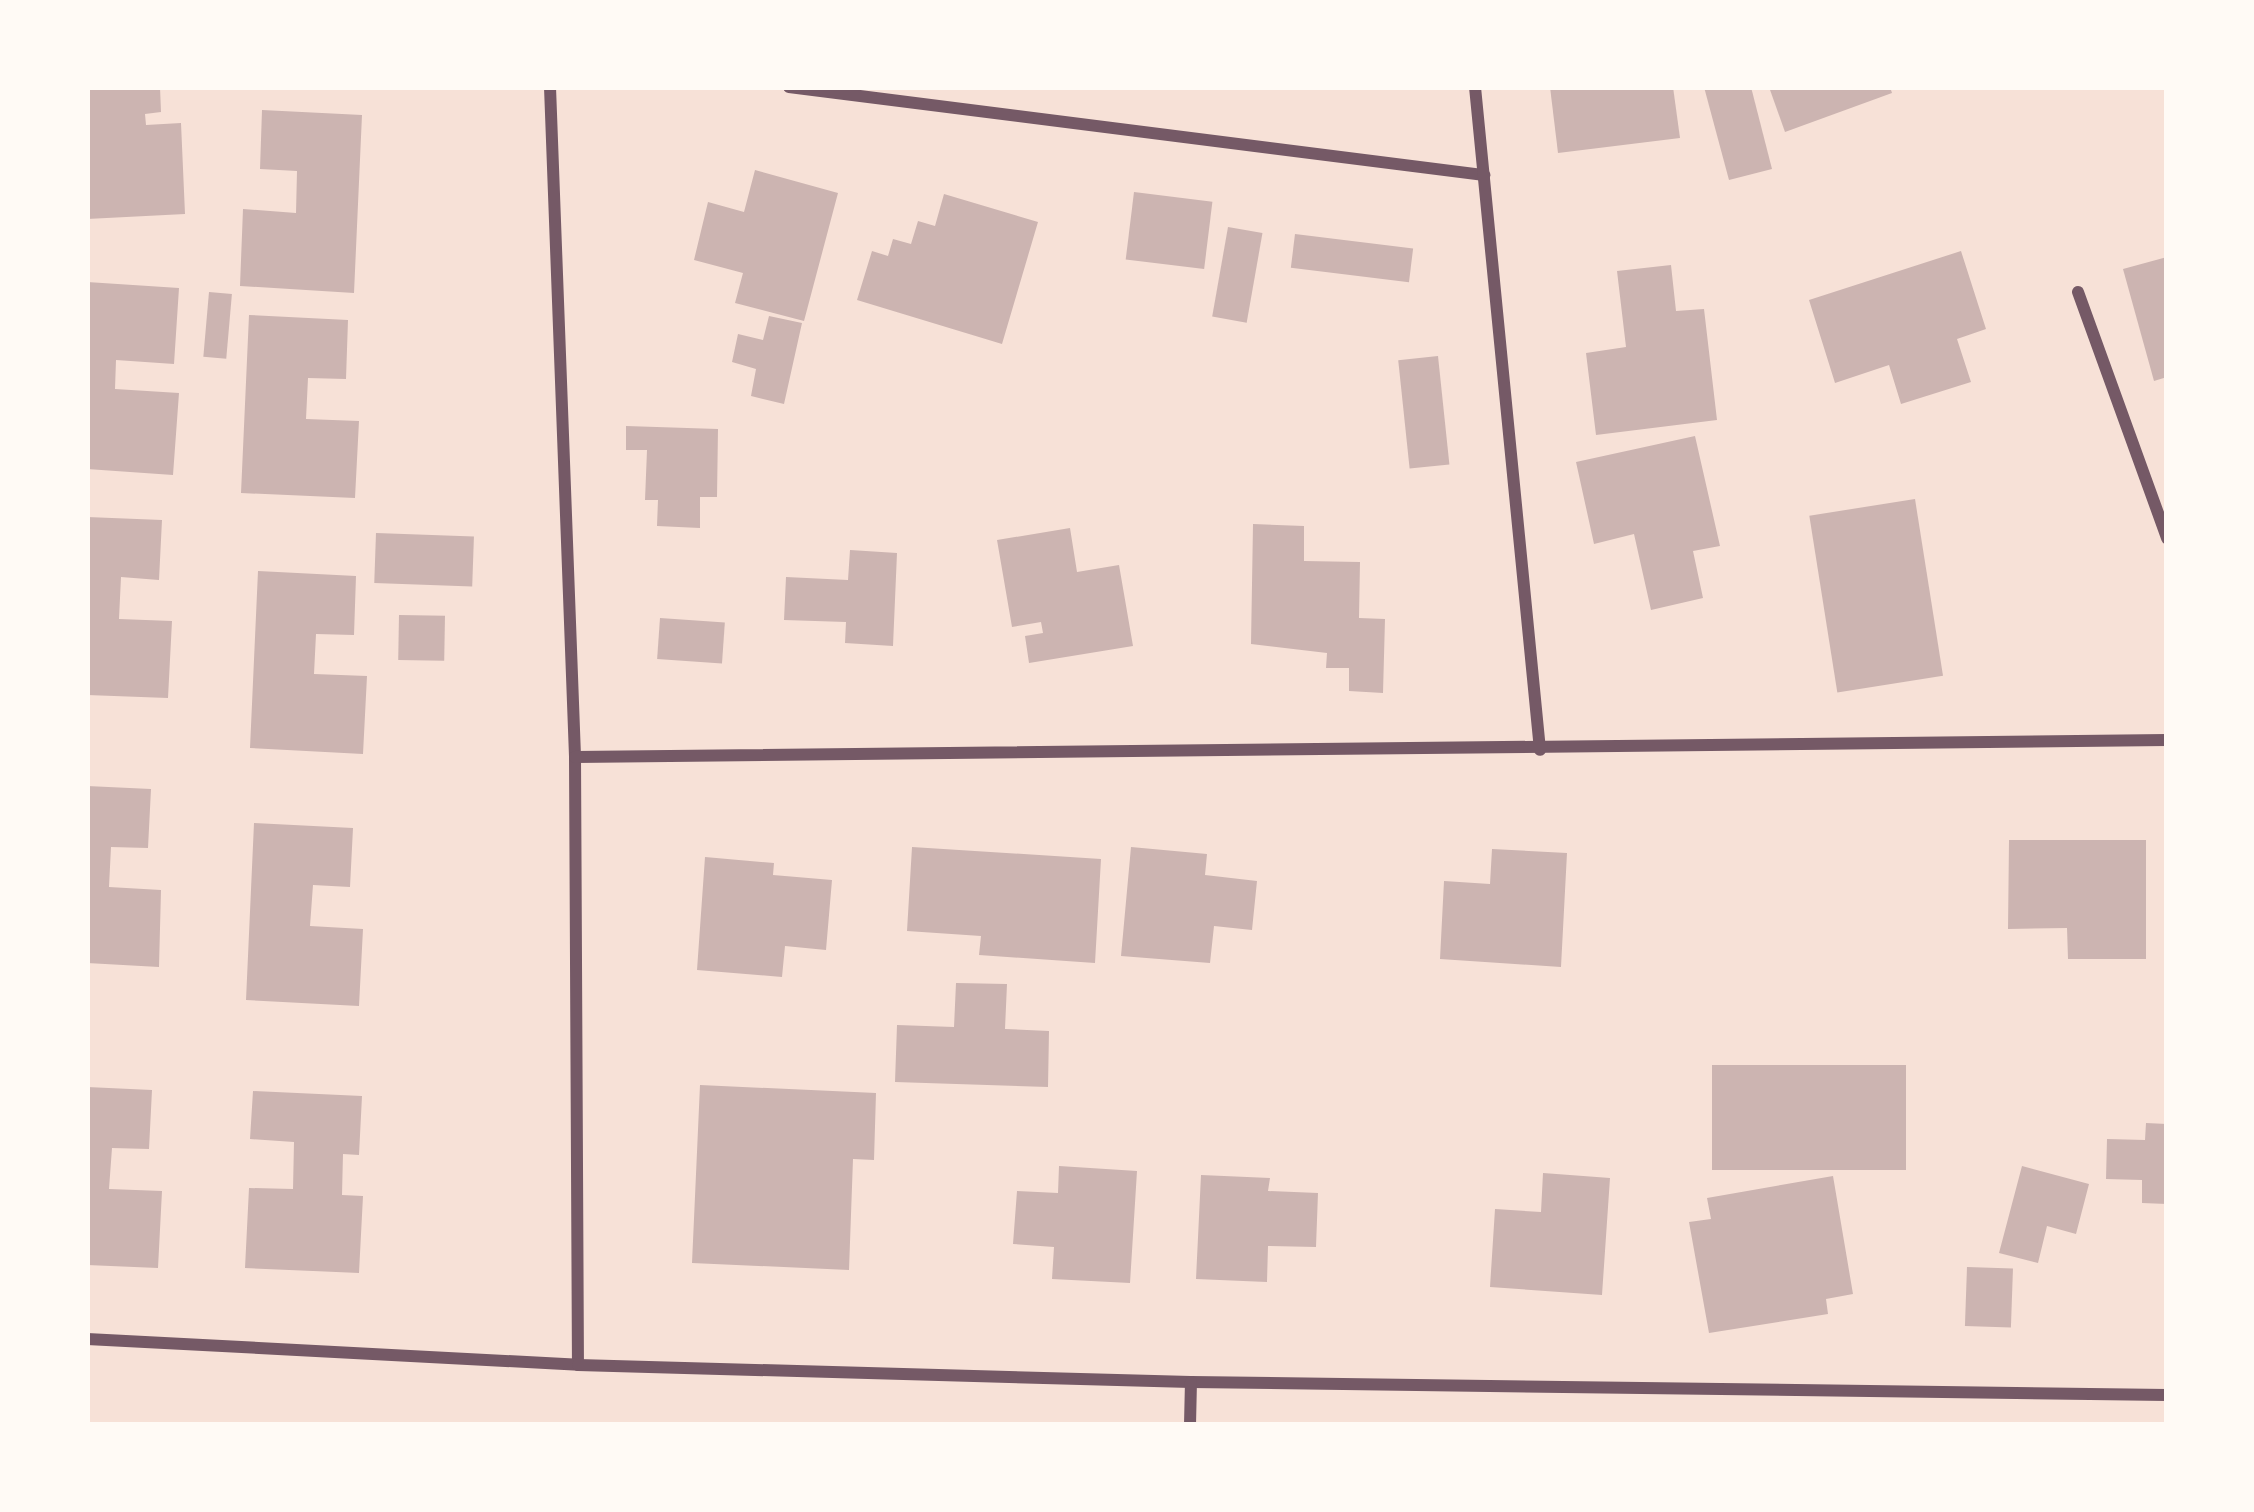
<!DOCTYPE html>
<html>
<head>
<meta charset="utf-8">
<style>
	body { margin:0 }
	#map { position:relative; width:2254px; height:1512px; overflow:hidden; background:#f7e1d7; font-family:"Source Sans 3",sans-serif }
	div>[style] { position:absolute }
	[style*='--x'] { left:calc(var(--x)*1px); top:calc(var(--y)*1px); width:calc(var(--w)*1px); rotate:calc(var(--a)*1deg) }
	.building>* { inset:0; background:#ccb4b1; transform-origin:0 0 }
	.minor>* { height:12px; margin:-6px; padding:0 6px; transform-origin:6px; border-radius:6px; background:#755966 }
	span { translate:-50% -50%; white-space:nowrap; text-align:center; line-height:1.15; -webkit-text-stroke:9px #fffaf5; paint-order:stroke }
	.frame { position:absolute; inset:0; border:90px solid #fffaf5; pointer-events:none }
</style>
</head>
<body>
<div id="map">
	<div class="building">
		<i style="clip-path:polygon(87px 87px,160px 87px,161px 112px,145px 114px,146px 125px,181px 123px,185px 214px,87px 219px)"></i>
		<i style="clip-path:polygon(1550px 87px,1673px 87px,1680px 138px,1558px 153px)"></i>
		<i style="clip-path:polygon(1704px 87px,1751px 87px,1772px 169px,1729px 180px)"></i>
		<i style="clip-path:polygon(1769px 87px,1890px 87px,1892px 93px,1785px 132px)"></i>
		<i style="clip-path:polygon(262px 110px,362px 115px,354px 293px,240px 286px,243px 209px,296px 213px,297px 171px,260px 169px)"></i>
		<i style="clip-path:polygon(755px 170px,838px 193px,804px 321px,735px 303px,743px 273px,694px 260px,708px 202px,744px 212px)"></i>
		<i style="left:1134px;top:192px;width:79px;height:68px;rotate:7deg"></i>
		<i style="clip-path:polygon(944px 194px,1038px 222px,1002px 344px,857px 300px,872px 251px,888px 256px,893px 239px,911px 244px,918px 221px,935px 226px)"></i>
		<i style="left:1228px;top:227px;width:35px;height:91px;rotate:10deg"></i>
		<i style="left:1295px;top:234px;width:119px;height:34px;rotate:7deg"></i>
		<i style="clip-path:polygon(1961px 251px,1986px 329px,1957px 339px,1971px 382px,1901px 404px,1889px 365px,1835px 383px,1809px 300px)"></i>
		<i style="clip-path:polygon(2167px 257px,2167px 377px,2154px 381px,2123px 269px)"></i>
		<i style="clip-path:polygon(1671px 265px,1676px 311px,1704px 309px,1717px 420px,1596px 435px,1586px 353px,1626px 347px,1617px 271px)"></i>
		<i style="clip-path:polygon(87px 282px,179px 288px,174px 364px,116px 360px,115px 389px,179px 393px,173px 475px,87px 469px)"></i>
		<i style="left:209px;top:292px;width:23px;height:65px;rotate:5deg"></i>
		<i style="clip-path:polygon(249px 315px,348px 320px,346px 379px,308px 378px,306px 419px,359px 421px,355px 498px,241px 493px)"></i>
		<i style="clip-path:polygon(769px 316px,802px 323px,784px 404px,751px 396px,756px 369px,732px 362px,738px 334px,763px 340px)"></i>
		<i style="left:1438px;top:356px;width:109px;height:40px;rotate:84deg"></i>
		<i style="clip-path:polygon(626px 426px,718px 429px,717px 497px,700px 497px,700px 528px,657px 526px,658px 500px,645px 500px,647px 450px,626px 450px)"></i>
		<i style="clip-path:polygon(1695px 436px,1720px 546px,1693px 551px,1703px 598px,1651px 610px,1634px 534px,1594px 544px,1576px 462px)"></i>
		<i style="left:1915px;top:499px;width:179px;height:107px;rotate:81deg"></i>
		<i style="clip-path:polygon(87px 517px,162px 520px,159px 580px,121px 577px,119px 619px,172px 621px,168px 698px,87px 695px)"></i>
		<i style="clip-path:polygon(1253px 524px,1304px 526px,1304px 561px,1360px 562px,1359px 618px,1385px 619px,1383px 693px,1349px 691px,1349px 668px,1326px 668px,1327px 653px,1251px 644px)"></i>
		<i style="clip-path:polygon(1070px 528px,1077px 572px,1119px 565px,1133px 646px,1029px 663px,1025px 636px,1043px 633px,1041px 622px,1012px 627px,997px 540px)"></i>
		<i style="left:376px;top:533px;width:98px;height:50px;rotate:2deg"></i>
		<i style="clip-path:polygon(850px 550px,897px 553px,893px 646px,845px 643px,846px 622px,784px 620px,786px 577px,848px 580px)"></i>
		<i style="clip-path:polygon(258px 571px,356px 576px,354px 635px,316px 634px,314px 674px,367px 676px,363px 754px,250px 748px)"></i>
		<i style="left:399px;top:615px;width:46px;height:45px;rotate:1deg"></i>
		<i style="left:660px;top:618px;width:65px;height:41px;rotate:4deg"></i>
		<i style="clip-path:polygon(87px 786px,151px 789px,148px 848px,111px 847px,109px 887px,161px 890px,159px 967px,87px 963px)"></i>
		<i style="clip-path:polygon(254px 823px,353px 828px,350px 887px,313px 885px,310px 926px,363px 929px,359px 1006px,246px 1000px)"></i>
		<i style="clip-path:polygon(2009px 840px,2146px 840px,2146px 959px,2068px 959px,2067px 928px,2008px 929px)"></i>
		<i style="clip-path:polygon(912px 847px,1101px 859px,1095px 963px,979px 955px,981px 936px,907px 931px)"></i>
		<i style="clip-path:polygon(1131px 847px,1207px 854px,1205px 875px,1257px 881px,1252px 930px,1214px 926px,1210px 963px,1121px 956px)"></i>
		<i style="clip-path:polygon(1492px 849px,1567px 853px,1561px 967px,1440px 959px,1444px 881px,1490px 884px)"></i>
		<i style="clip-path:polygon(705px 857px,774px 863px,773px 875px,832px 880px,826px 950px,785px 946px,782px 977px,697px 970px)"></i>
		<i style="clip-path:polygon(956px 983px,1007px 984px,1005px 1029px,1049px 1031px,1048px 1087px,895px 1082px,897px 1025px,954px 1027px)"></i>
		<i style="left:1712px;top:1065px;width:194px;height:105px"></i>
		<i style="clip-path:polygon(700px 1085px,876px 1093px,874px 1160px,853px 1159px,849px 1270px,692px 1263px)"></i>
		<i style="clip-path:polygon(87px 1087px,152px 1090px,149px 1149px,112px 1148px,109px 1189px,162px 1191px,158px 1268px,87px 1265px)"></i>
		<i style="clip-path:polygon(253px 1091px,362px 1096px,359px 1155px,343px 1154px,342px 1195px,363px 1196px,359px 1273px,245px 1268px,249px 1188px,293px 1189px,294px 1142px,250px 1139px)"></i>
		<i style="clip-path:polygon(2146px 1123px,2167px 1124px,2167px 1204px,2142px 1203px,2142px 1180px,2106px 1179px,2107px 1139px,2145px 1140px)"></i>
		<i style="clip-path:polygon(1059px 1166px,1137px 1171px,1130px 1283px,1052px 1279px,1054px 1247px,1013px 1244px,1017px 1191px,1058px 1193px)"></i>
		<i style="clip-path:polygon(2022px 1166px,2089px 1184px,2076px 1234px,2047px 1226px,2038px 1263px,1999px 1253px)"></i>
		<i style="clip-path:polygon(1543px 1173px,1610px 1178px,1602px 1295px,1490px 1287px,1495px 1209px,1541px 1212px)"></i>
		<i style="clip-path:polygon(1201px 1175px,1270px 1178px,1268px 1191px,1318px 1193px,1316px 1247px,1268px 1246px,1267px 1282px,1196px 1279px)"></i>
		<i style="clip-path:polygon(1833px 1176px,1853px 1294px,1826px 1299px,1828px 1314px,1709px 1333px,1689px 1222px,1711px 1219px,1707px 1198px)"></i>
		<i style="left:1967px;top:1267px;width:46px;height:59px;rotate:2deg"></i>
	</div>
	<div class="minor">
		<i style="--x:550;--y:87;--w:670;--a:87.86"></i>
		<i style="--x:575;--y:757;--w:608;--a:89.72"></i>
		<i style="--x:789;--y:87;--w:701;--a:7.22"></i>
		<i style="--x:1475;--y:87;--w:666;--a:84.4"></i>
		<i style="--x:2078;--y:292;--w:262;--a:70.1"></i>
		<i style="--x:575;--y:757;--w:1592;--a:-0.61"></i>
		<i style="--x:87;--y:1339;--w:492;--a:3"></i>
		<i style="--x:578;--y:1365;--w:613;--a:1.59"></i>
		<i style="--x:1191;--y:1382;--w:976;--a:0.76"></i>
		<i style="--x:1190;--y:1425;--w:43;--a:-88.7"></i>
	</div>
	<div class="frame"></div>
</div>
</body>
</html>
